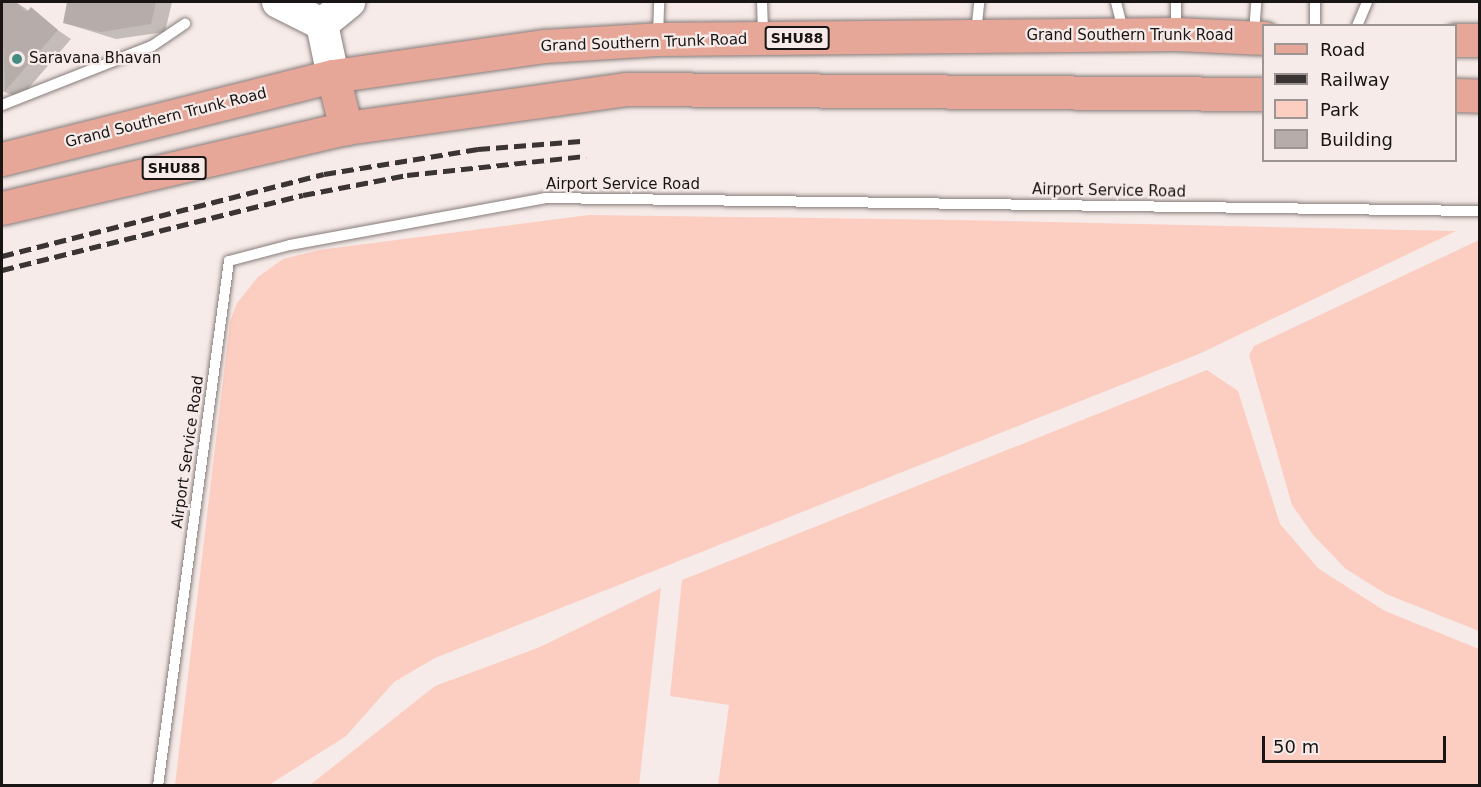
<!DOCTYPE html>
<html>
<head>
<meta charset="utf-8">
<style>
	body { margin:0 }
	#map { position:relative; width:1481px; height:787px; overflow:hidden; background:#f6ebe8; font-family:"DejaVu Sans",sans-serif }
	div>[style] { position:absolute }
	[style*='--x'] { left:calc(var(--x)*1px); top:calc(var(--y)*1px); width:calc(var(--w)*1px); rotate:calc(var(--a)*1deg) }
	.green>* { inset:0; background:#fccdc1 }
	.shadow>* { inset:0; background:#0003 }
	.building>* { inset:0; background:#b6aca9 }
	.roads { filter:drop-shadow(0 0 2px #867c7a) drop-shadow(0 0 2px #867c7a) }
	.lane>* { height:10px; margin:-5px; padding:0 5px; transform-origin:5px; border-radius:5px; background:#fff }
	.secondary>* { height:32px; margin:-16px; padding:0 16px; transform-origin:16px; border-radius:16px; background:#fff }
	.primary>* { height:33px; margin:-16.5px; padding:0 16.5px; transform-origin:16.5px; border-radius:16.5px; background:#e6a698 }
	.rail>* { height:4.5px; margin-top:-2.25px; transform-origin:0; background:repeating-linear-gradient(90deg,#3a3534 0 12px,transparent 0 18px) }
	.dots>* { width:16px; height:16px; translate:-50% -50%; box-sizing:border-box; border:3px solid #f6ebe8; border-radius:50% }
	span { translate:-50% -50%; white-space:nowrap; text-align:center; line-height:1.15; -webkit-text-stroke:4.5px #f6ebe8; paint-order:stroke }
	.shield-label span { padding:2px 4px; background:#f6ebe8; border:2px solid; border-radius:4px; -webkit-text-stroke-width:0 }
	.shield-label { font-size:14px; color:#181514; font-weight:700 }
	.street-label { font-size:15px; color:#181514 }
	.poi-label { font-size:15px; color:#181514 }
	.left { translate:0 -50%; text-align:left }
	.frame { position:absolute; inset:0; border:3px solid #181514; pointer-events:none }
	.legend { position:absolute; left:1262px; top:24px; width:195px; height:138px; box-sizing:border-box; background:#f6ebe8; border:2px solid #9d9593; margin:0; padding:8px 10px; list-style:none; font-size:18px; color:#181514 }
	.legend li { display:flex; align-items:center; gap:12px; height:30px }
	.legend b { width:30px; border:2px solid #9d9593 }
	.scale { position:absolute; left:1262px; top:736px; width:184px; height:27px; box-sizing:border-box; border:3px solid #181514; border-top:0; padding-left:8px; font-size:18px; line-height:21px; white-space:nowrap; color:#181514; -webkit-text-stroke:4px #f6ebe8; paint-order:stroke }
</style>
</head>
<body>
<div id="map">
	<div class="green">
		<i style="clip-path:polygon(589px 215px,956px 220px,1456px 231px,1199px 354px,435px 658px,394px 682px,346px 736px,269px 785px,175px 785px,230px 322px,237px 303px,258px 277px,283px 259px,319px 250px)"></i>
		<i style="clip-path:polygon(1479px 240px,1479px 239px,1479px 631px,1386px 594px,1346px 569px,1314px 536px,1292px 505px,1249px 355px,1254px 346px)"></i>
		<i style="clip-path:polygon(1207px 370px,1238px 391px,1280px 524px,1319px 569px,1385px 611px,1479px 649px,1479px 785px,718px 785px,729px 705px,670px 696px,682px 580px)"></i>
		<i style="clip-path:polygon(661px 588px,639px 785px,310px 785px,435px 686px,540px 647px)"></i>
	</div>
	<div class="shadow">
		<i style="clip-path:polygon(2px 2px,16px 2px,71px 39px,20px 98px,2px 91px)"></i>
		<i style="clip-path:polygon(69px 2px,172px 2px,165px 32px,116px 39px,64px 23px)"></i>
	</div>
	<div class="building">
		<i style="clip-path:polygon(2px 2px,15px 2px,27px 12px,31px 7px,58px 30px,5px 91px)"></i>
		<i style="clip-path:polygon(67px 2px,156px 2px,151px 24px,101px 32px,63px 23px)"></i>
	</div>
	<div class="roads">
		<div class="lane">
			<i style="--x:762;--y:2;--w:33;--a:88"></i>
			<i style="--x:1116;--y:2;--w:29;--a:76"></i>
			<i style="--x:1315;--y:26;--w:24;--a:-90"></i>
			<i style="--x:1357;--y:26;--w:26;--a:-67"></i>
			<i style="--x:1176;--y:30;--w:28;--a:-90"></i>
			<i style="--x:976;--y:33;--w:31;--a:-84"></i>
			<i style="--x:1254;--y:34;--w:32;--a:-86"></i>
			<i style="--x:658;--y:36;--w:34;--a:-88"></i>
			<i style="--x:2;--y:105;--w:161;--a:-21.5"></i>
			<i style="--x:152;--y:46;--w:40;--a:-34"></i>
			<i style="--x:158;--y:786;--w:530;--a:-82.3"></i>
			<i style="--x:229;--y:261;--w:63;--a:-14.7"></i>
			<i style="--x:290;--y:245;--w:259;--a:-10.4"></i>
			<i style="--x:545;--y:198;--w:935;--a:0.8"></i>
		</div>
		<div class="secondary">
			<i style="--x:278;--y:2;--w:49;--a:26.6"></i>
			<i style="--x:322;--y:24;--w:53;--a:78.1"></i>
			<i style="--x:322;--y:24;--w:35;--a:-39"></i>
		</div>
		<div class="primary">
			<i style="--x:1456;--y:40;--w:24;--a:0"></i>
			<i style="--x:333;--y:76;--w:54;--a:76"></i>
			<i style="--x:1456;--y:95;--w:24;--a:2"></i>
			<i style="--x:2;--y:159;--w:341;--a:-14.1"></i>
			<i style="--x:333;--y:76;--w:214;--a:-8.1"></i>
			<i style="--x:545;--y:46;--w:113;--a:-3.5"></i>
			<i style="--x:658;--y:39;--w:518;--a:-0.55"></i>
			<i style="--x:1176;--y:34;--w:88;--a:2.6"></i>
			<i style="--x:2;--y:208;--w:353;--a:-13.1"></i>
			<i style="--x:346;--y:128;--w:284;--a:-7.9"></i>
			<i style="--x:627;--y:89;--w:637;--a:0.45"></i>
		</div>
	</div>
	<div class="rail">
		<i style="--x:2;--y:256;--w:332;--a:-14.3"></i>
		<i style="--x:324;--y:174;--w:156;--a:-9.2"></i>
		<i style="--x:478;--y:149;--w:103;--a:-4.4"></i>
		<i style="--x:2;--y:270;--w:310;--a:-14"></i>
		<i style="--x:303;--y:195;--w:106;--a:-10.9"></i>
		<i style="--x:407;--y:175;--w:180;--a:-6.1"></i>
	</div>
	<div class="dots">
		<i style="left:17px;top:59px;background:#468c82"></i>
	</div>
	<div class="shield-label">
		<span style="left:797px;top:38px">SHU88</span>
		<span style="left:174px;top:168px">SHU88</span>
	</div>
	<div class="street-label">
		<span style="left:1130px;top:36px">Grand Southern Trunk Road</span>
		<span style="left:644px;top:43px;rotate:-2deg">Grand Southern Trunk Road</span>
		<span style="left:166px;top:118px;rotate:-14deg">Grand Southern Trunk Road</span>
		<span style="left:623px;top:185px">Airport Service Road</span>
		<span style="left:1109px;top:191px;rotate:1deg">Airport Service Road</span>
		<span style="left:188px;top:452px;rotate:-82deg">Airport Service Road</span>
	</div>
	<div class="poi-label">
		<span class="left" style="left:29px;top:59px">Saravana Bhavan</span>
	</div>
	<div class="frame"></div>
	<ul class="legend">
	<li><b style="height:8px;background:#e6a698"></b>Road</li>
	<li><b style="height:8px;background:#3a3534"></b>Railway</li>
	<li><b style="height:16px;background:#fccdc1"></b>Park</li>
	<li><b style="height:16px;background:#b6aca9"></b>Building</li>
	</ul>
	<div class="scale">50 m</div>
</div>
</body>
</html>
